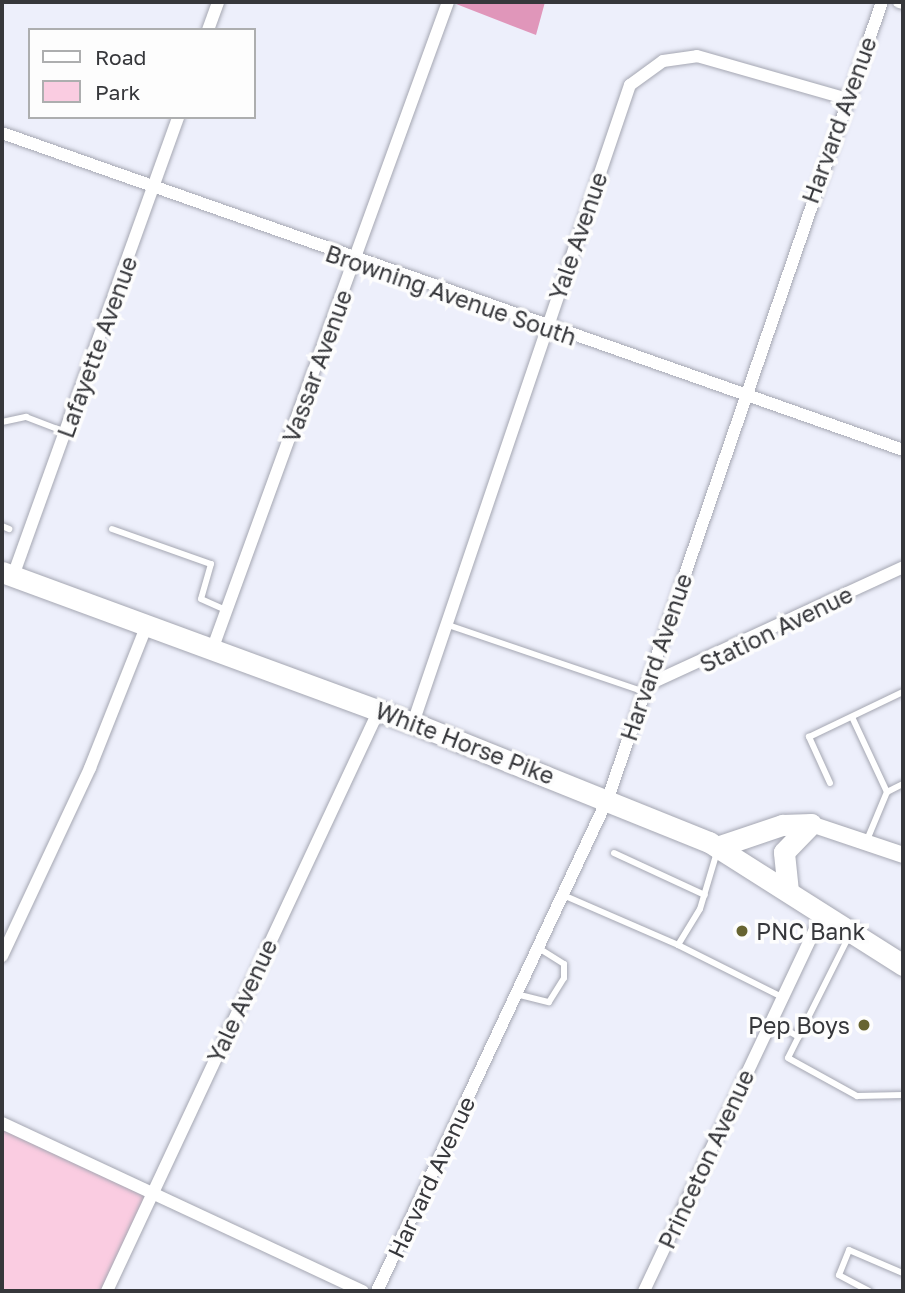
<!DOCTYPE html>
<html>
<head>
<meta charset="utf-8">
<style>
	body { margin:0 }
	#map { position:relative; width:905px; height:1293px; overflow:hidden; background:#edeffb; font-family:"Golos Text",sans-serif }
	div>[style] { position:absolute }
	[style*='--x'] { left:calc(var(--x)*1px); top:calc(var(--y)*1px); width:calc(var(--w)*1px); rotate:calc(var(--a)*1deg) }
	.green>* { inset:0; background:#facce1 }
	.forest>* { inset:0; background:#e096ba }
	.roads { filter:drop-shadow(0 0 2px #a5a7b2) drop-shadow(0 0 2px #a5a7b2) }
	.service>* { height:6px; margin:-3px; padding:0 3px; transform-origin:3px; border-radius:3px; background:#fff }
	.minor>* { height:12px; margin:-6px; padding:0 6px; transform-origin:6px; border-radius:6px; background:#fff }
	.tertiary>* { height:16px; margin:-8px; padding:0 8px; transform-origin:8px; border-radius:8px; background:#fff }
	.trunk>* { height:21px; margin:-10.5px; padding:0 10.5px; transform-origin:10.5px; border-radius:10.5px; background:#fff }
	.dots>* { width:19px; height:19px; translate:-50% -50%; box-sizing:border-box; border:4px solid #fdfdfd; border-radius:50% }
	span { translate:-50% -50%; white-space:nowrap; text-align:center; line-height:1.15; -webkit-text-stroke:7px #fdfdfd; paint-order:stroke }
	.street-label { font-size:23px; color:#36373b }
	.poi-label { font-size:23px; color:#36373b }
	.left { translate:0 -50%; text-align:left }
	.right { translate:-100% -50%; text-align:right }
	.frame { position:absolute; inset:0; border:4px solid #36373b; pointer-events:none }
	.legend { position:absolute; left:28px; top:28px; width:228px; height:91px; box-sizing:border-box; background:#fdfdfd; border:2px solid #adaeaf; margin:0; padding:9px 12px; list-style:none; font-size:21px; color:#36373b }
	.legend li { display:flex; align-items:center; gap:14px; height:35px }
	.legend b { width:35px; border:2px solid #adaeaf }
</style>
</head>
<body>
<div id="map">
	<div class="green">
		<i style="clip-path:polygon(2px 1123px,152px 1192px,107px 1291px,2px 1291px)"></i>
	</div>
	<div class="forest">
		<i style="clip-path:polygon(451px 2px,545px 2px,536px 35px)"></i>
	</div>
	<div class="roads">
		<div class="service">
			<i style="--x:2;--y:422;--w:25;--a:-12"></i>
			<i style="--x:26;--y:417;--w:42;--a:21"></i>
			<i style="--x:2;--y:526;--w:8;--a:23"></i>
			<i style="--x:112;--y:529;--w:105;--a:19.5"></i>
			<i style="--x:211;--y:564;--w:36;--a:106"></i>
			<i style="--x:201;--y:599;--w:27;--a:24"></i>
			<i style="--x:448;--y:625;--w:208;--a:18.8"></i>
			<i style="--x:852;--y:717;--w:83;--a:65"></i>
			<i style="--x:830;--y:783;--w:51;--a:-114.5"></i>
			<i style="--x:809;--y:737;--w:104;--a:-25.6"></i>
			<i style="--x:867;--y:840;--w:52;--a:-67.4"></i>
			<i style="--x:887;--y:792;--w:18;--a:-27"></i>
			<i style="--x:614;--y:853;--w:100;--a:24.8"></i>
			<i style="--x:563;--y:895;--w:125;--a:23.5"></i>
			<i style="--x:678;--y:945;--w:42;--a:-58.6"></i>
			<i style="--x:700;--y:909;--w:59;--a:-73.4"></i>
			<i style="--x:849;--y:936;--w:136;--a:116.6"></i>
			<i style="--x:788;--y:1058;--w:79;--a:28.8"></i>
			<i style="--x:857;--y:1096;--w:46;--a:-1.2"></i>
			<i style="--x:678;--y:945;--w:116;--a:26.6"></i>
			<i style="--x:516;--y:994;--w:34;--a:14"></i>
			<i style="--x:549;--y:1002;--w:28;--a:-58"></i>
			<i style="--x:564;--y:978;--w:14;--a:-90"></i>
			<i style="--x:564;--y:964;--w:31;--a:-148"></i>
			<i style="--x:771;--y:1021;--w:32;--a:30"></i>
			<i style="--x:869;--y:1291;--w:34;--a:-152"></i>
			<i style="--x:839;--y:1275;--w:27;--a:-68"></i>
			<i style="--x:849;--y:1250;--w:59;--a:23.1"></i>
		</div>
		<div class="minor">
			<i style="--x:899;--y:2;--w:4;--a:14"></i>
			<i style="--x:208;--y:30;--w:30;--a:-70"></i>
			<i style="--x:2;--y:133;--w:955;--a:19.38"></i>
			<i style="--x:13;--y:576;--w:488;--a:-70.2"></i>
			<i style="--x:212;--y:650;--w:690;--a:-69.99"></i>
			<i style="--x:647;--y:685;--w:282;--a:-24.7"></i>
			<i style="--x:413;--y:723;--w:674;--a:-71.22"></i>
			<i style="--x:630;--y:85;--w:41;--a:-36"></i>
			<i style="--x:663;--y:61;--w:34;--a:-8"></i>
			<i style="--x:697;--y:56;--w:153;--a:15.9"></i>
			<i style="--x:2;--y:956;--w:208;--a:-64.9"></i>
			<i style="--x:90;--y:768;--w:154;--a:-68.3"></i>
			<i style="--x:2;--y:1123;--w:398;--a:25"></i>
			<i style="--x:107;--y:1291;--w:642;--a:-64.91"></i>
			<i style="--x:377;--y:1291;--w:544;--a:-64.89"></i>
			<i style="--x:608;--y:798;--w:842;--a:-71.01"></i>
			<i style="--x:644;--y:1291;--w:418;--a:-64.7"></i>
		</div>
		<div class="tertiary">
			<i style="--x:811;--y:824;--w:97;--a:18.6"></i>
		</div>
		<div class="trunk">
			<i style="--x:2;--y:572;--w:438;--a:20.2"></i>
			<i style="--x:413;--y:723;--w:319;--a:21.9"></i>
			<i style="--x:709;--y:842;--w:230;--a:32.4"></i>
			<i style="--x:717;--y:847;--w:69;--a:-18.7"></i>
			<i style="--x:782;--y:825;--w:29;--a:-2"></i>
			<i style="--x:788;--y:891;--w:39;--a:-96"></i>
			<i style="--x:784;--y:852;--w:39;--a:-46"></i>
		</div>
	</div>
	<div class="dots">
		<i style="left:742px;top:931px;background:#676431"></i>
		<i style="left:864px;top:1025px;background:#676431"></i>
	</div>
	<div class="street-label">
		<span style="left:839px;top:120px;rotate:-70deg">Harvard Avenue</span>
		<span style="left:578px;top:236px;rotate:-71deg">Yale Avenue</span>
		<span style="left:451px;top:295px;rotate:19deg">Browning Avenue South</span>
		<span style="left:97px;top:347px;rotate:-70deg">Lafayette Avenue</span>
		<span style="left:317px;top:366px;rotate:-70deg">Vassar Avenue</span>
		<span style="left:776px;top:629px;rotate:-26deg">Station Avenue</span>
		<span style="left:656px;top:657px;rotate:-71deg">Harvard Avenue</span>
		<span style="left:465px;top:743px;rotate:21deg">White Horse Pike</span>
		<span style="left:242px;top:1001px;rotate:-65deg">Yale Avenue</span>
		<span style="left:706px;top:1159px;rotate:-65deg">Princeton Avenue</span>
		<span style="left:431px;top:1177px;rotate:-65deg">Harvard Avenue</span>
	</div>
	<div class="poi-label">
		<span class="left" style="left:756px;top:931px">PNC Bank</span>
		<span class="right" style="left:850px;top:1025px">Pep Boys</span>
	</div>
	<div class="frame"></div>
	<ul class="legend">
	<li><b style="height:9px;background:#fff"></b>Road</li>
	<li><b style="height:19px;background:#facce1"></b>Park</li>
	</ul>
</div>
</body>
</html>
